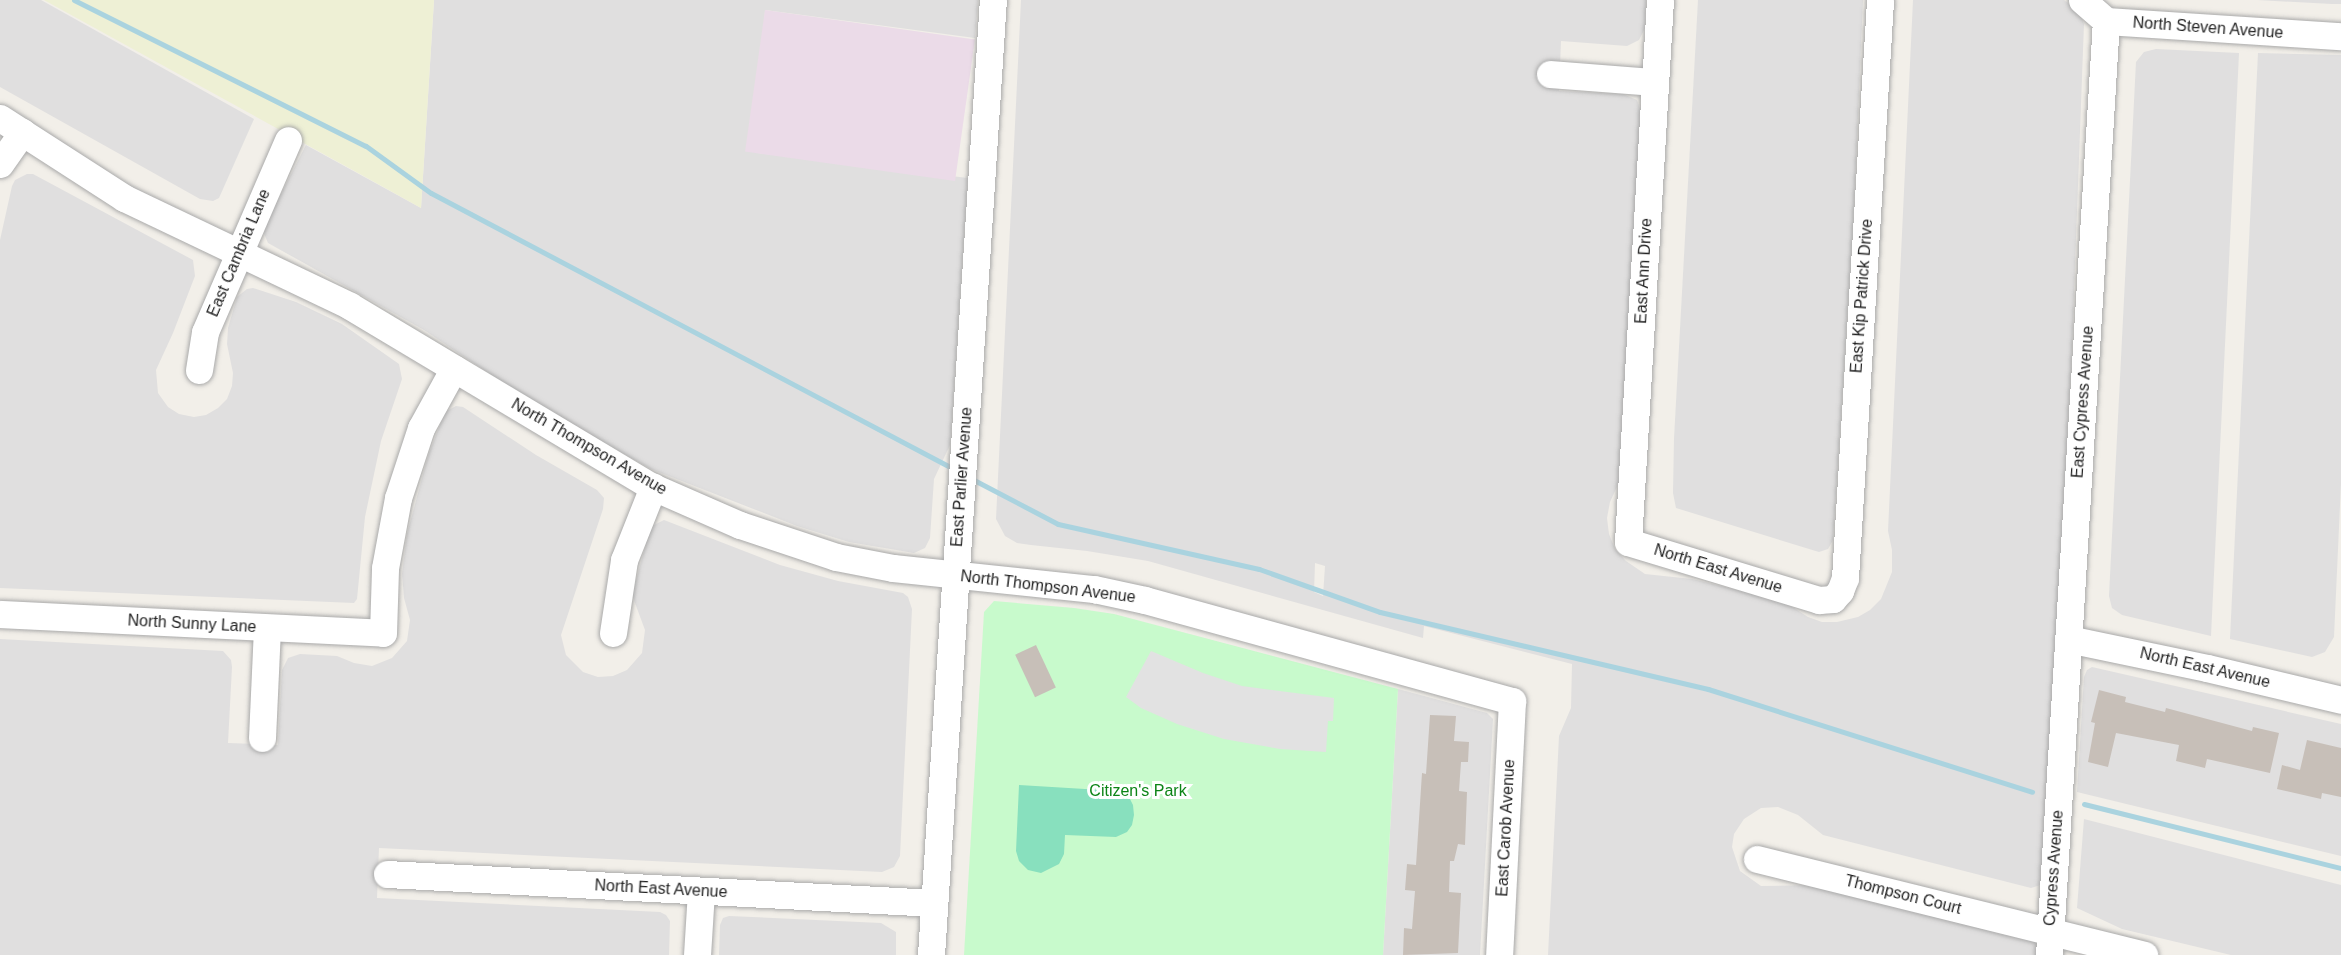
<!DOCTYPE html>
<html>
<head>
<meta charset="utf-8">
<style>
	body { margin:0 }
	#map { position:relative; width:2341px; height:955px; overflow:hidden; background:#f2efe9; font-family:Helvetica,sans-serif }
	div>[style] { position:absolute }
	[style*='--x'] { left:calc(var(--x)*1px); top:calc(var(--y)*1px); width:calc(var(--w)*1px); rotate:calc(var(--a)*1deg) }
	.residential>* { inset:0; background:#e0dfdf }
	.industrial>* { inset:0; background:#ebdbe8; transform-origin:0 0 }
	.farmland>* { inset:0; background:#eef0d5 }
	.park>* { inset:0; background:#c8facc }
	.pitch>* { inset:0; background:#88e0be }
	.parking>* { inset:0; background:#e2e2e2 }
	.stream>* { height:5px; margin:-2.5px; padding:0 2.5px; transform-origin:2.5px; border-radius:2.5px; background:#aad3df }
	.building>* { inset:0; background:#c7bfb8; transform-origin:0 0 }
	.roads { filter:drop-shadow(0 0 2px #a9a9a9) drop-shadow(0 0 2px #a9a9a9) }
	.minor>* { height:27px; margin:-13.5px; padding:0 13.5px; transform-origin:13.5px; border-radius:13.5px; background:#fff }
	span { translate:-50% -50%; white-space:nowrap; text-align:center; line-height:1.15; -webkit-text-stroke:6px #fff; paint-order:stroke }
	.street-label { font-size:16px; color:#222 }
	.park-label { font-size:16px; color:#0c8416 }
</style>
</head>
<body>
<div id="map">
	<div class="residential">
		<i style="clip-path:polygon(0 0,41px 0,254px 119px,219px 198px,213px 201px,200px 199px,0 87px)"></i>
		<i style="clip-path:polygon(434px 0,978px 0,975px 38px,765px 10px,758px 153px,968px 178px,950px 445px,934px 479px,930px 538px,925px 548px,914px 553px,849px 542px,797px 526px,651px 469px,535px 404px,424px 330px,268px 243px,263px 231px,265px 225px,306px 145px,421px 208px)"></i>
		<i style="clip-path:polygon(evenodd,1021px 0,1646px 0,1645px 28px,1639px 40px,1627px 46px,1561px 41px,1559px 91px,1623px 94px,1637px 100px,1641px 112px,1620px 480px,1610px 502px,1607px 518px,1609px 534px,1615px 549px,1626px 561px,1645px 574px,1692px 579px,1783px 601px,1808px 617px,1822px 622px,1837px 622px,1858px 617px,1870px 610px,1881px 599px,1892px 572px,1892px 550px,1888px 531px,1913px 0,2064px 0,2079px 11px,2084px 24px,2071px 373px,2043px 884px,2031px 888px,1823px 835px,1798px 815px,1778px 807px,1761px 808px,1744px 819px,1734px 834px,1732px 847px,1740px 871px,1761px 886px,1814px 885px,2034px 941px,2044px 955px,1548px 955px,1559px 736px,1571px 708px,1572px 664px,1424px 626px,1423px 638px,1148px 561px,1087px 551px,1031px 545px,1017px 543px,1005px 536px,996px 519px,1021px 0,1315px 563px,1325px 566px,1323px 596px,1314px 592px,1315px 563px)"></i>
		<i style="clip-path:polygon(1698px 0,1863px 0,1853px 227px,1833px 540px,1828px 549px,1819px 552px,1676px 508px,1673px 493px,1674px 439px)"></i>
		<i style="clip-path:polygon(2257px 0,2341px 0,2341px 4px,2332px 4px)"></i>
		<i style="clip-path:polygon(2156px 49px,2239px 53px,2211px 636px,2122px 615px,2112px 608px,2109px 596px,2136px 62px,2144px 52px)"></i>
		<i style="clip-path:polygon(2258px 53px,2341px 55px,2341px 483px,2334px 637px,2325px 652px,2312px 657px,2230px 639px)"></i>
		<i style="clip-path:polygon(27px 174px,33px 174px,193px 260px,195px 276px,173px 333px,156px 370px,158px 393px,168px 407px,179px 414px,194px 417px,206px 415px,218px 408px,227px 399px,232px 386px,233px 373px,227px 344px,228px 328px,237px 297px,247px 289px,253px 288px,296px 302px,342px 324px,399px 364px,402px 379px,381px 441px,365px 517px,357px 599px,354px 603px,0 588px,0 240px,12px 186px,15px 180px)"></i>
		<i style="clip-path:polygon(456px 406px,463px 407px,536px 455px,597px 490px,604px 498px,603px 509px,561px 635px,566px 655px,583px 672px,598px 677px,613px 676px,627px 670px,642px 653px,645px 630px,632px 595px,649px 533px,652px 526px,664px 520px,780px 565px,838px 581px,903px 593px,908px 597px,912px 609px,900px 856px,894px 867px,882px 872px,379px 848px,377px 898px,660px 912px,666px 915px,670px 921px,669px 955px,0 955px,0 639px,223px 651px,231px 660px,232px 667px,228px 743px,278px 745px,282px 670px,288px 658px,300px 654px,337px 656px,354px 663px,372px 666px,392px 658px,407px 641px,410px 620px,404px 598px,402px 574px,407px 534px,428px 456px,445px 412px)"></i>
		<i style="clip-path:polygon(2092px 667px,2341px 724px,2341px 856px,2077px 792px,2084px 677px,2087px 670px)"></i>
		<i style="clip-path:polygon(1398px 689px,1487px 713px,1493px 719px,1480px 955px,1383px 955px)"></i>
		<i style="clip-path:polygon(2084px 819px,2341px 885px,2341px 955px,2231px 955px,2122px 929px,2077px 908px)"></i>
		<i style="clip-path:polygon(729px 916px,881px 923px,896px 932px,896px 955px,719px 955px,720px 925px,723px 918px)"></i>
	</div>
	<div class="industrial">
		<i style="left:765px;top:10px;width:212px;height:143px;rotate:8deg"></i>
	</div>
	<div class="farmland">
		<i style="clip-path:polygon(44px 0,434px 0,421px 208px,369px 179px)"></i>
	</div>
	<div class="park">
		<i style="clip-path:polygon(994px 601px,1074px 608px,1114px 614px,1398px 689px,1383px 955px,964px 955px,984px 612px)"></i>
	</div>
	<div class="pitch">
		<i style="clip-path:polygon(1019px 785px,1118px 791px,1130px 799px,1133px 805px,1134px 815px,1132px 825px,1127px 832px,1116px 837px,1065px 835px,1064px 854px,1059px 864px,1041px 873px,1028px 870px,1019px 861px,1016px 851px)"></i>
	</div>
	<div class="parking">
		<i style="clip-path:polygon(1151px 651px,1203px 673px,1242px 686px,1334px 698px,1333px 721px,1328px 721px,1326px 752px,1280px 749px,1224px 739px,1177px 724px,1141px 708px,1126px 697px)"></i>
	</div>
	<div class="stream">
		<i style="--x:74;--y:0;--w:326;--a:26.6"></i>
		<i style="--x:366;--y:146;--w:80;--a:35.9"></i>
		<i style="--x:431;--y:193;--w:587;--a:27.83"></i>
		<i style="--x:972;--y:479;--w:97;--a:27.6"></i>
		<i style="--x:1058;--y:524;--w:206;--a:12.6"></i>
		<i style="--x:1259;--y:569;--w:128;--a:19.6"></i>
		<i style="--x:1380;--y:612;--w:337;--a:13.2"></i>
		<i style="--x:1708;--y:689;--w:340;--a:17.6"></i>
		<i style="--x:2084;--y:804;--w:265;--a:14"></i>
	</div>
	<div class="building">
		<i style="left:1036px;top:645px;width:47px;height:23px;rotate:65deg"></i>
		<i style="clip-path:polygon(2099px 690px,2126px 697px,2125px 702px,2165px 712px,2166px 708px,2252px 731px,2253px 727px,2279px 733px,2270px 773px,2207px 759px,2205px 768px,2176px 761px,2179px 745px,2116px 733px,2108px 767px,2088px 762px,2095px 723px,2091px 722px)"></i>
		<i style="clip-path:polygon(1430px 715px,1456px 716px,1454px 741px,1469px 742px,1468px 762px,1461px 762px,1459px 791px,1467px 792px,1465px 845px,1458px 844px,1454px 861px,1450px 861px,1449px 892px,1461px 893px,1458px 953px,1403px 955px,1404px 928px,1412px 929px,1415px 891px,1405px 890px,1407px 864px,1416px 865px,1422px 773px,1426px 774px)"></i>
		<i style="clip-path:polygon(2307px 740px,2341px 748px,2341px 797px,2322px 793px,2321px 799px,2277px 789px,2282px 765px,2300px 770px)"></i>
	</div>
	<div class="roads">
		<div class="minor">
			<i style="--x:1660;--y:0;--w:543;--a:93.38"></i>
			<i style="--x:1628;--y:542;--w:200;--a:16.9"></i>
			<i style="--x:1819;--y:600;--w:14;--a:-4"></i>
			<i style="--x:1833;--y:599;--w:11;--a:-49"></i>
			<i style="--x:1840;--y:591;--w:14;--a:-69"></i>
			<i style="--x:1845;--y:578;--w:579;--a:-86.53"></i>
			<i style="--x:2082;--y:0;--w:32;--a:41"></i>
			<i style="--x:2106;--y:21;--w:235;--a:3.7"></i>
			<i style="--x:1550;--y:74;--w:105;--a:4.4"></i>
			<i style="--x:0;--y:118;--w:148;--a:32.8"></i>
			<i style="--x:124;--y:198;--w:250;--a:25.5"></i>
			<i style="--x:350;--y:306;--w:353;--a:30.9"></i>
			<i style="--x:653;--y:487;--w:95;--a:23.6"></i>
			<i style="--x:740;--y:525;--w:101;--a:18.4"></i>
			<i style="--x:836;--y:557;--w:58;--a:10.9"></i>
			<i style="--x:893;--y:568;--w:202;--a:6"></i>
			<i style="--x:1094;--y:589;--w:52;--a:12.2"></i>
			<i style="--x:1145;--y:600;--w:381;--a:15.4"></i>
			<i style="--x:1512;--y:701;--w:254;--a:92.9"></i>
			<i style="--x:0;--y:164;--w:39;--a:-55"></i>
			<i style="--x:199;--y:370;--w:38;--a:-81"></i>
			<i style="--x:205;--y:332;--w:209;--a:-66.6"></i>
			<i style="--x:0;--y:614;--w:383;--a:2.8"></i>
			<i style="--x:383;--y:633;--w:65;--a:-88.2"></i>
			<i style="--x:385;--y:568;--w:71;--a:-79.5"></i>
			<i style="--x:398;--y:498;--w:74;--a:-71.8"></i>
			<i style="--x:421;--y:428;--w:68;--a:-61.2"></i>
			<i style="--x:613;--y:633;--w:74;--a:-81.4"></i>
			<i style="--x:624;--y:560;--w:79;--a:-68.3"></i>
			<i style="--x:2068;--y:639;--w:142;--a:11.8"></i>
			<i style="--x:2207;--y:668;--w:138;--a:13.4"></i>
			<i style="--x:262;--y:738;--w:110;--a:-87.4"></i>
			<i style="--x:1757;--y:859;--w:399;--a:13.9"></i>
			<i style="--x:387;--y:874;--w:548;--a:3.03"></i>
			<i style="--x:697;--y:955;--w:63;--a:-86.4"></i>
			<i style="--x:931;--y:955;--w:957;--a:-86.29"></i>
			<i style="--x:2049;--y:955;--w:936;--a:-86.51"></i>
		</div>
	</div>
	<div class="street-label">
		<span style="left:2208px;top:28px;rotate:4deg">North Steven Avenue</span>
		<span style="left:239px;top:253px;rotate:-67deg">East Cambria Lane</span>
		<span style="left:1644px;top:271px;rotate:-87deg">East Ann Drive</span>
		<span style="left:1862px;top:296px;rotate:-86deg">East Kip Patrick Drive</span>
		<span style="left:2083px;top:402px;rotate:-86deg">East Cypress Avenue</span>
		<span style="left:589px;top:447px;rotate:30deg">North Thompson Avenue</span>
		<span style="left:962px;top:477px;rotate:-86deg">East Parlier Avenue</span>
		<span style="left:1718px;top:569px;rotate:17deg">North East Avenue</span>
		<span style="left:1048px;top:587px;rotate:7deg">North Thompson Avenue</span>
		<span style="left:192px;top:624px;rotate:3deg">North Sunny Lane</span>
		<span style="left:2205px;top:668px;rotate:13deg">North East Avenue</span>
		<span style="left:1506px;top:828px;rotate:-87deg">East Carob Avenue</span>
		<span style="left:2054px;top:868px;rotate:-86deg">Cypress Avenue</span>
		<span style="left:661px;top:889px;rotate:3deg">North East Avenue</span>
		<span style="left:1903px;top:895px;rotate:14deg">Thompson Court</span>
	</div>
	<div class="park-label">
		<span style="left:1138px;top:791px">Citizen's Park</span>
	</div>
</div>
</body>
</html>
